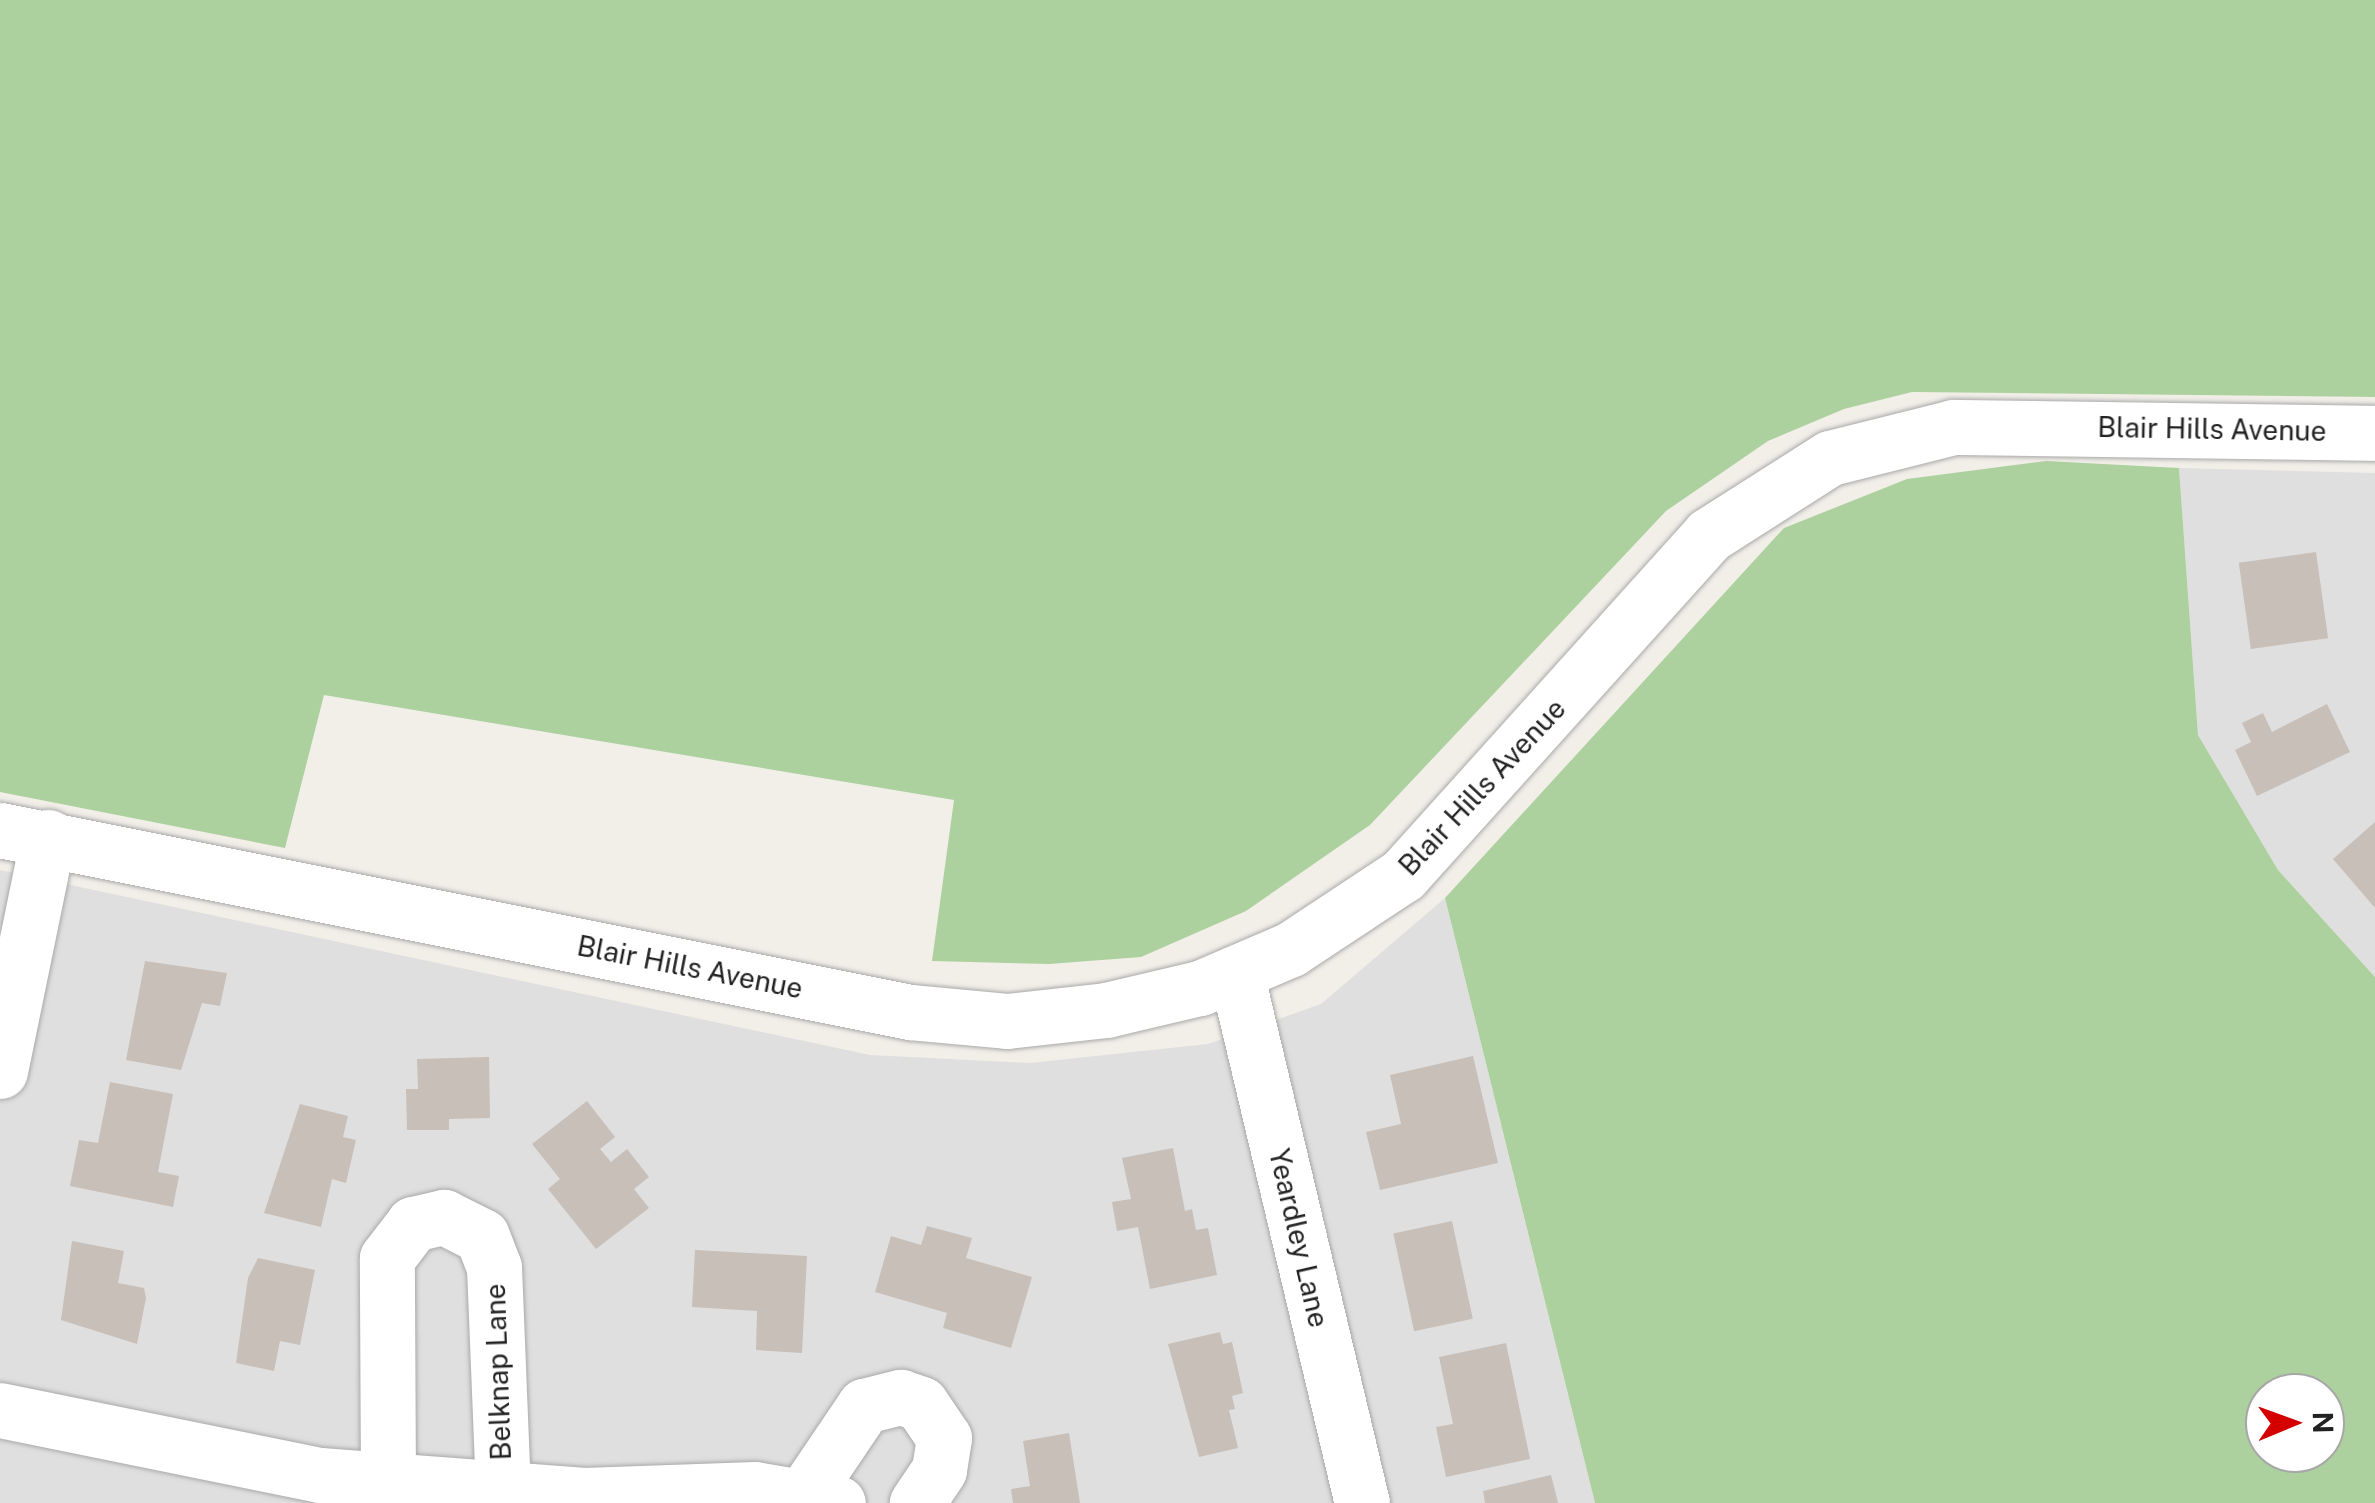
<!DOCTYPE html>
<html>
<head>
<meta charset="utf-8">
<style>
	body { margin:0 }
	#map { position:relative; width:2375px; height:1503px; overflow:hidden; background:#f2efe9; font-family:"Public Sans",sans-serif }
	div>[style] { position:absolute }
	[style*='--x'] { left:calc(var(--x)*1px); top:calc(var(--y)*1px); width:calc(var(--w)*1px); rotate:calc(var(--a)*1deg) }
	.residential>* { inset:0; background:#e0dfdf }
	.forest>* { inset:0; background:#add19e }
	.building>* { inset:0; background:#c7bfb8; transform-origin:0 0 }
	.roads { filter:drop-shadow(0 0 2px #a9a9a9) drop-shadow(0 0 2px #a9a9a9) }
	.minor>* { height:55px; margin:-27.5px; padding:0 27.5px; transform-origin:27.5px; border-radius:27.5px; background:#fff }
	span { translate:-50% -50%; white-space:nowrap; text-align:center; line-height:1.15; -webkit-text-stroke:8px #fff; paint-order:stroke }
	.street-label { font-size:28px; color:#222 }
	.north { position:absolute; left:2245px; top:1373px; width:100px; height:100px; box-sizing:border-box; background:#fff; border:2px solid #a7a7a7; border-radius:50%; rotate:89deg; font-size:28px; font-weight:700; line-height:40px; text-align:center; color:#222 }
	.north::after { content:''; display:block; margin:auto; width:35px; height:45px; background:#d40000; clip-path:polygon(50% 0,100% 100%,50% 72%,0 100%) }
</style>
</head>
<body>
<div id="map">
	<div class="residential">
		<i style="clip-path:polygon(2179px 468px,2375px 473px,2375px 977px,2278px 870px,2198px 735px)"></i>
		<i style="clip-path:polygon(0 870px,870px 1055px,1030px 1063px,1208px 1044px,1321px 1004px,1445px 898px,1595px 1503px,0 1503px)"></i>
	</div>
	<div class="forest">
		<i style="clip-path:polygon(0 0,2375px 0,2375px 397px,1912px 392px,1844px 409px,1768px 441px,1666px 511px,1370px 825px,1246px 911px,1141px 957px,1049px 964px,932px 961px,954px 800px,324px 695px,285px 848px,0 792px)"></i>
		<i style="clip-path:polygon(evenodd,2046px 461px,2179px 468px,2198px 735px,2278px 870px,2375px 977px,2375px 1503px,1595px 1503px,1445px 898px,1784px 528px,1907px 479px,2046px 461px,2325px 1393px,2325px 1453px,2265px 1453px,2265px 1393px,2325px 1393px)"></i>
	</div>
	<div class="building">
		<i style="left:2316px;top:552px;width:87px;height:78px;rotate:82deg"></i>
		<i style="clip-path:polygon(2327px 704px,2350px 752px,2257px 796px,2235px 750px,2251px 742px,2242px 723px,2263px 713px,2272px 732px)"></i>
		<i style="clip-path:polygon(2375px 822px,2375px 908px,2333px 859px)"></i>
		<i style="clip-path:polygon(145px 961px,227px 973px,220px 1006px,202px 1003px,181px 1070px,126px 1060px)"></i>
		<i style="clip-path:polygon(1473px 1056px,1498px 1163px,1380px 1190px,1366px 1132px,1401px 1124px,1390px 1075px)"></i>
		<i style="clip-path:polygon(489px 1057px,490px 1118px,449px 1119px,449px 1130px,407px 1130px,406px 1089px,418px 1089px,417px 1059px)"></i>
		<i style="clip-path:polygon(110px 1082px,173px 1094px,158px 1172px,179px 1176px,173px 1207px,70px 1186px,79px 1140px,98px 1143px)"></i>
		<i style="clip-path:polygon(587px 1101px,615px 1137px,600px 1149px,611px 1162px,627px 1149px,649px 1177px,634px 1189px,649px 1208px,596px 1249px,548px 1189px,560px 1179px,532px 1144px)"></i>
		<i style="clip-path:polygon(300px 1104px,348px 1116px,343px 1137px,356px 1140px,346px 1183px,332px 1179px,321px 1227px,264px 1213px)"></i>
		<i style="clip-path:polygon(1173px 1148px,1185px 1211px,1192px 1209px,1196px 1230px,1208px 1228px,1217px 1275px,1150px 1289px,1138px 1227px,1117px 1231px,1112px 1202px,1131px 1199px,1122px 1158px)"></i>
		<i style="left:1452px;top:1221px;width:100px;height:60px;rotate:78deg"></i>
		<i style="clip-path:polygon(927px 1226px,972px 1238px,966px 1258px,1032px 1277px,1011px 1348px,943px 1328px,947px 1313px,875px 1292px,891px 1236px,921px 1245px)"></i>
		<i style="clip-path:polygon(72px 1241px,124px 1251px,118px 1283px,144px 1288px,146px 1298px,137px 1344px,61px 1320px)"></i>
		<i style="clip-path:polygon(695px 1250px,807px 1256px,802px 1353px,756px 1350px,757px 1311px,692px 1307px)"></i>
		<i style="clip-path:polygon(258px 1258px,315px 1270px,300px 1345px,280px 1341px,274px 1371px,236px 1363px,248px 1278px)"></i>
		<i style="clip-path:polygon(1220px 1332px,1223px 1344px,1232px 1342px,1243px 1393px,1232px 1396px,1235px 1409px,1229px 1410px,1238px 1448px,1199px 1457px,1168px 1344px)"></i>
		<i style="clip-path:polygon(1506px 1343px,1530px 1459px,1446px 1477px,1436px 1427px,1453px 1424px,1439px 1357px)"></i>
		<i style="clip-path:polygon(1069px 1433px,1080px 1503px,1013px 1503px,1011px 1489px,1030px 1486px,1023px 1441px)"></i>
		<i style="clip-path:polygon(1551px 1475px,1558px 1503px,1485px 1503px,1483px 1491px)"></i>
	</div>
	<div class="roads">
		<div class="minor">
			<i style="--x:0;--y:830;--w:928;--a:11.31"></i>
			<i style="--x:910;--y:1012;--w:97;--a:5.3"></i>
			<i style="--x:1007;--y:1021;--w:100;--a:-6.3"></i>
			<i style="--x:1106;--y:1010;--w:97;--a:-13.2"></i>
			<i style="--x:1200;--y:988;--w:99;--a:-23.2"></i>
			<i style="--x:1291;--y:949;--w:134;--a:-33.5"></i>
			<i style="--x:1403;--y:875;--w:457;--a:-48"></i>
			<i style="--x:1709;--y:535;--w:143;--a:-32.5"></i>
			<i style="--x:1830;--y:458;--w:127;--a:-14.1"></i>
			<i style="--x:1953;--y:427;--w:422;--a:0.8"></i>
			<i style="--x:1236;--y:973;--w:545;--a:76.63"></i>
			<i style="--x:0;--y:1071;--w:239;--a:-78.4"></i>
			<i style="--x:0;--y:1410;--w:327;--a:11.5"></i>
			<i style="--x:320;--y:1475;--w:265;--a:4.3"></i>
			<i style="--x:584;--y:1495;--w:171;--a:-2"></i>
			<i style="--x:755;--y:1489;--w:84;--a:9.6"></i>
			<i style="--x:388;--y:1481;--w:223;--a:-90.3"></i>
			<i style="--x:387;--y:1258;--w:43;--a:-52.6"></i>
			<i style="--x:413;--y:1224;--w:32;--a:-13"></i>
			<i style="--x:444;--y:1217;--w:42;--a:26.6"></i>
			<i style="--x:482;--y:1236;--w:33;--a:69"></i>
			<i style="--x:494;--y:1267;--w:225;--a:87.7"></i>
			<i style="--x:806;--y:1492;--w:104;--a:-56"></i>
			<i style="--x:864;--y:1406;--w:38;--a:-14"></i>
			<i style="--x:901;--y:1397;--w:21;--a:19"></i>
			<i style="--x:921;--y:1404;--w:41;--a:55.9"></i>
			<i style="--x:944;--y:1438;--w:32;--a:99"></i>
			<i style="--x:939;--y:1470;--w:40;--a:124"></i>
		</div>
	</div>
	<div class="street-label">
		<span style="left:2212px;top:429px;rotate:1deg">Blair Hills Avenue</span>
		<span style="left:1482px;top:787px;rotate:-47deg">Blair Hills Avenue</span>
		<span style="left:690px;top:967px;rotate:11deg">Blair Hills Avenue</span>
		<span style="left:1299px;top:1238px;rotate:77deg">Yeardley Lane</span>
		<span style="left:498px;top:1372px;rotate:-92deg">Belknap Lane</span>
	</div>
	<div class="north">N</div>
</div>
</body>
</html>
